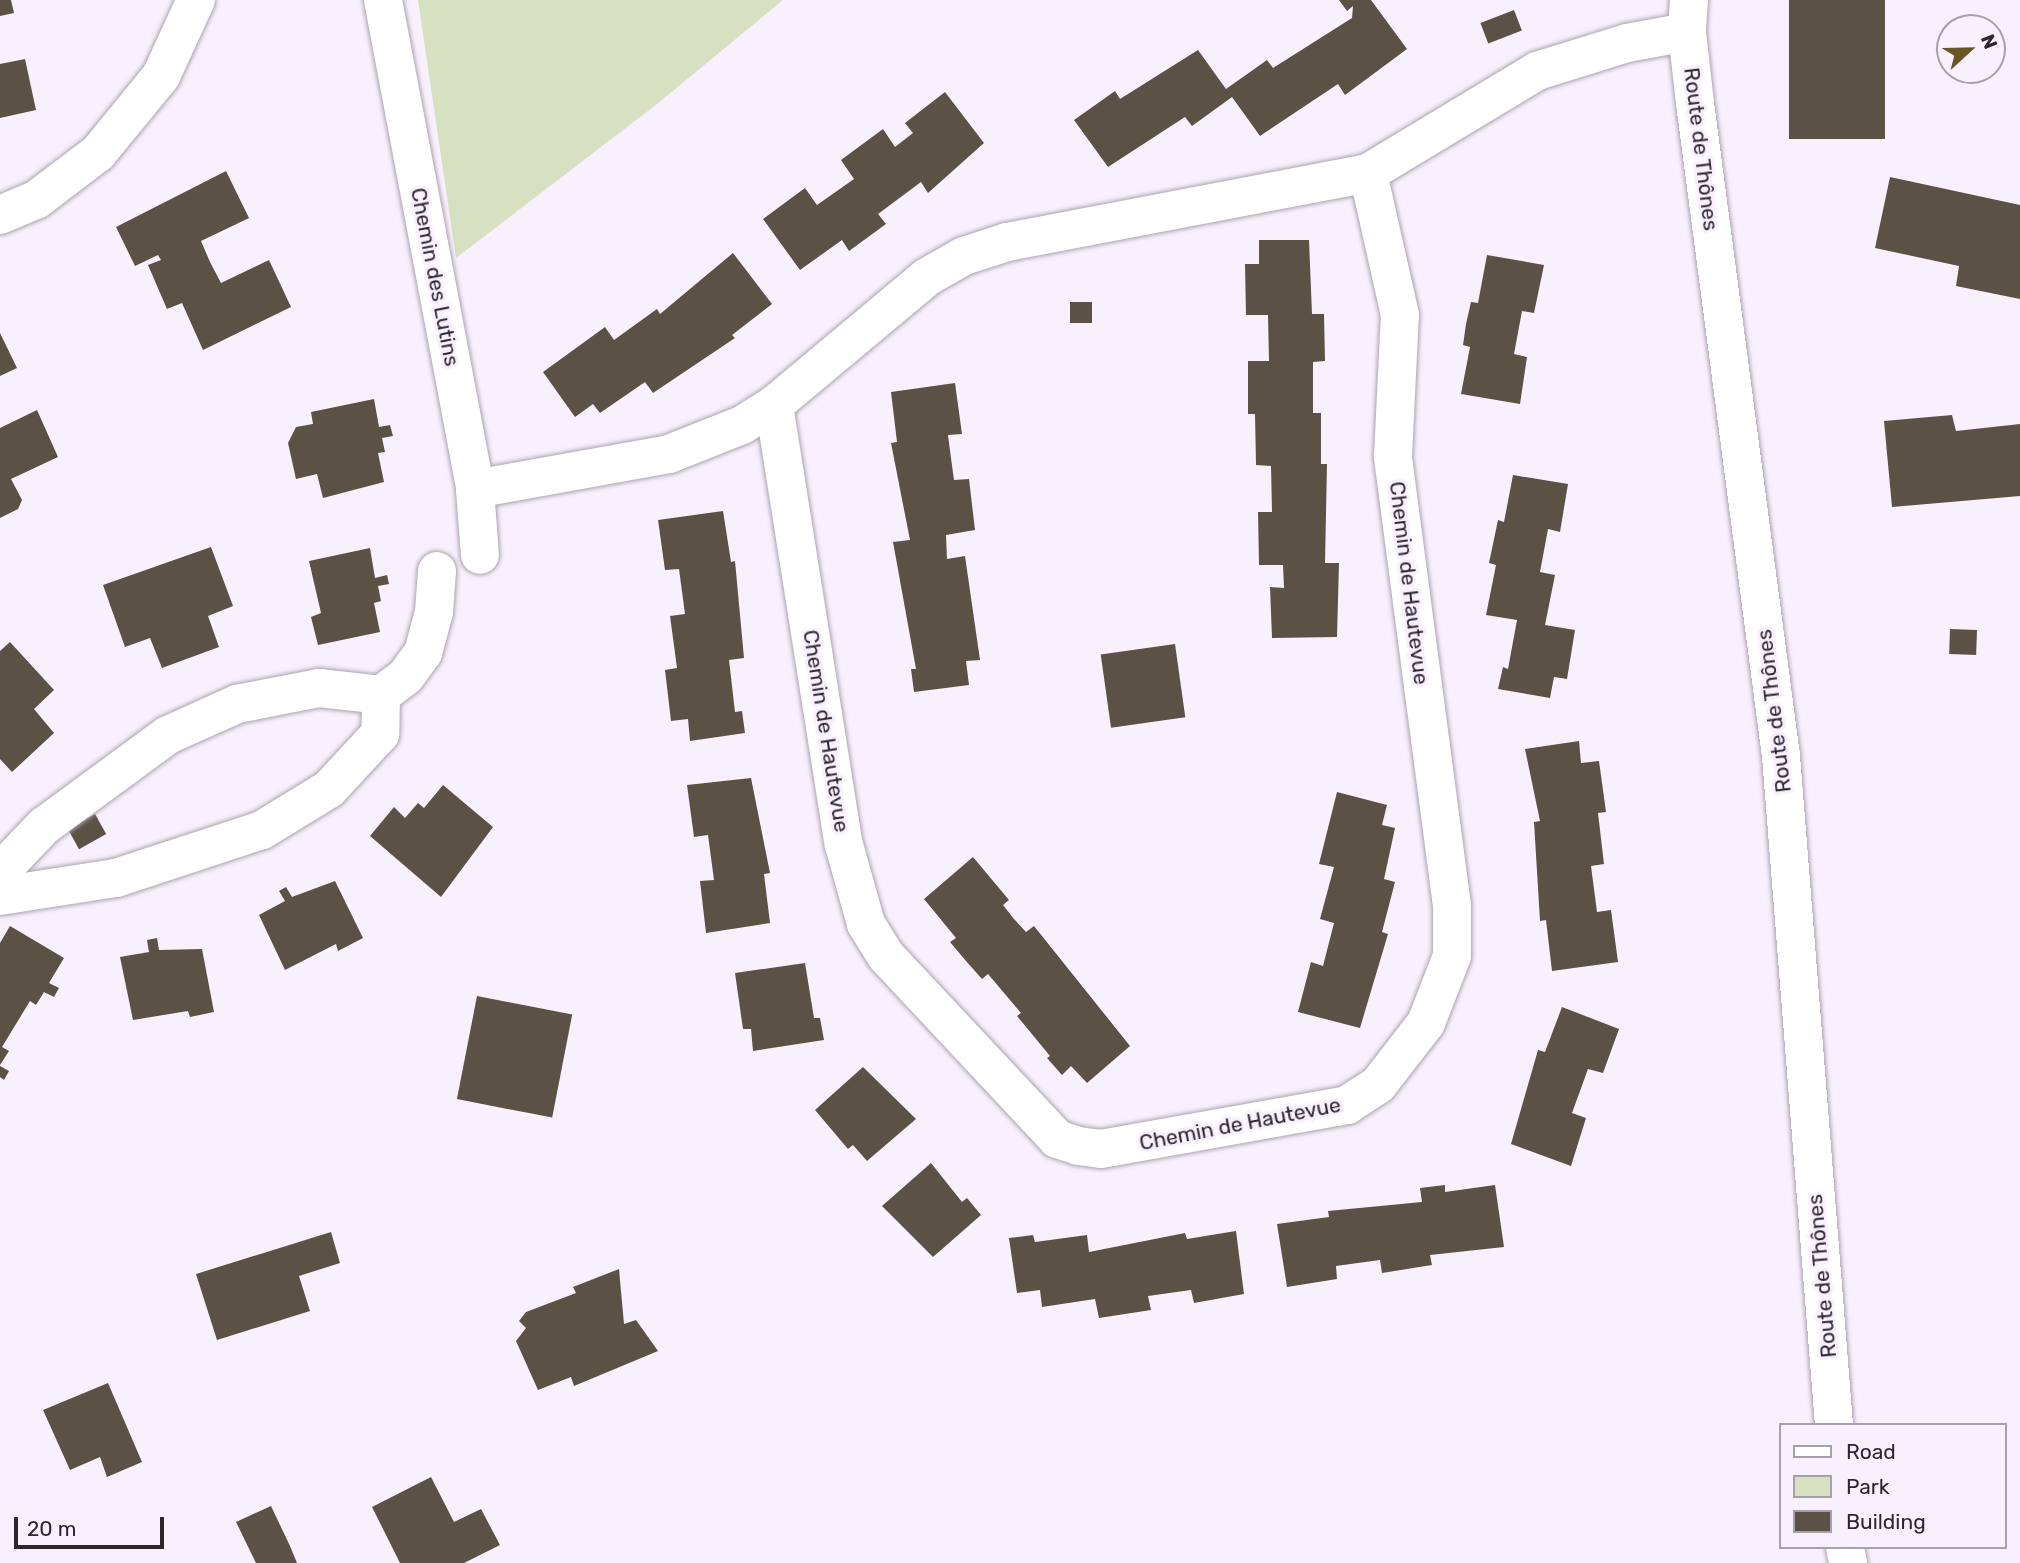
<!DOCTYPE html>
<html>
<head>
<meta charset="utf-8">
<style>
	body { margin:0 }
	#map { position:relative; width:2020px; height:1563px; overflow:hidden; background:#f9f0fd; font-family:Rubik,sans-serif }
	div>[style] { position:absolute }
	[style*='--x'] { left:calc(var(--x)*1px); top:calc(var(--y)*1px); width:calc(var(--w)*1px); rotate:calc(var(--a)*1deg) }
	.green>* { inset:0; background:#d7e0c0 }
	.building>* { inset:0; background:#5c5145; transform-origin:0 0 }
	.roads { filter:drop-shadow(0 0 2px #aca2b1) drop-shadow(0 0 2px #aca2b1) }
	.minor>* { height:38px; margin:-19px; padding:0 19px; transform-origin:19px; border-radius:19px; background:#fff }
	.major>* { height:38px; margin:-19px; padding:0 19px; transform-origin:19px; border-radius:19px; background:#fff }
	span { translate:-50% -50%; white-space:nowrap; text-align:center; line-height:1.15; -webkit-text-stroke:7px #f9f0fd; paint-order:stroke }
	.street-label { font-size:21px; color:#2b272d }
	.legend { position:absolute; left:1779px; top:1423px; width:228px; height:126px; box-sizing:border-box; background:#f9f0fd; border:2px solid #a7a0aa; margin:0; padding:9px 12px; list-style:none; font-size:21px; color:#2b272d }
	.legend li { display:flex; align-items:center; gap:14px; height:35px }
	.legend b { width:35px; border:2px solid #a7a0aa }
	.north { position:absolute; left:1936px; top:14px; width:70px; height:70px; box-sizing:border-box; background:#f9f0fd; border:2px solid #a7a0aa; border-radius:50%; rotate:68deg; font-size:19px; font-weight:700; line-height:28px; text-align:center; color:#2b272d }
	.north::after { content:''; display:block; margin:auto; width:24px; height:32px; background:#685725; clip-path:polygon(50% 0,100% 100%,50% 72%,0 100%) }
	.scale { position:absolute; left:14px; top:1517px; width:150px; height:32px; box-sizing:border-box; border:4px solid #2b272d; border-top:0; padding-left:9px; font-size:21px; line-height:24px; white-space:nowrap; color:#2b272d; -webkit-text-stroke:5px #f9f0fd; paint-order:stroke }
</style>
</head>
<body>
<div id="map">
	<div class="green">
		<i style="clip-path:polygon(418px 0,783px 0,657px 104px,456px 258px)"></i>
	</div>
	<div class="building">
		<i style="clip-path:polygon(0 0,11px 0,14px 13px,0 16px)"></i>
		<i style="clip-path:polygon(1339px 0,1371px 0,1407px 49px,1345px 95px,1338px 84px,1260px 136px,1232px 97px,1192px 126px,1185px 117px,1108px 167px,1074px 120px,1115px 91px,1120px 99px,1198px 50px,1226px 89px,1267px 60px,1273px 68px,1352px 18px,1353px 6px,1347px 11px)"></i>
		<i style="left:1789px;top:0;width:96px;height:139px"></i>
		<i style="left:1514px;top:10px;width:22px;height:36px;rotate:69deg"></i>
		<i style="clip-path:polygon(25px 59px,36px 110px,0 118px,0 64px)"></i>
		<i style="clip-path:polygon(945px 92px,984px 143px,928px 193px,921px 182px,878px 214px,886px 224px,849px 251px,842px 240px,800px 270px,763px 219px,805px 188px,817px 205px,854px 179px,841px 160px,883px 129px,895px 147px,913px 133px,905px 123px)"></i>
		<i style="clip-path:polygon(226px 171px,249px 218px,201px 241px,210px 262px,221px 283px,269px 260px,291px 307px,203px 350px,182px 303px,167px 309px,148px 265px,161px 260px,158px 255px,135px 266px,116px 227px)"></i>
		<i style="clip-path:polygon(1890px 177px,2020px 205px,2020px 299px,1956px 286px,1959px 266px,1875px 248px)"></i>
		<i style="clip-path:polygon(1259px 240px,1309px 240px,1312px 314px,1324px 314px,1325px 361px,1313px 362px,1313px 413px,1321px 413px,1321px 464px,1327px 464px,1325px 563px,1339px 563px,1337px 637px,1272px 638px,1270px 587px,1284px 588px,1283px 565px,1259px 565px,1258px 512px,1272px 512px,1271px 466px,1256px 465px,1255px 414px,1248px 414px,1248px 361px,1269px 361px,1268px 315px,1246px 315px,1245px 264px,1259px 264px)"></i>
		<i style="clip-path:polygon(733px 253px,772px 304px,732px 335px,735px 338px,653px 393px,645px 382px,600px 413px,593px 404px,575px 417px,543px 372px,605px 327px,614px 340px,657px 309px,660px 314px)"></i>
		<i style="clip-path:polygon(1487px 255px,1544px 265px,1534px 313px,1522px 311px,1514px 354px,1527px 357px,1520px 404px,1461px 394px,1470px 347px,1463px 345px,1466px 324px,1471px 302px,1478px 303px)"></i>
		<i style="left:1092px;top:302px;width:21px;height:22px;rotate:90deg"></i>
		<i style="clip-path:polygon(0 333px,17px 368px,0 376px)"></i>
		<i style="clip-path:polygon(955px 383px,962px 434px,948px 435px,951px 458px,954px 480px,969px 479px,975px 530px,946px 535px,947px 559px,965px 556px,980px 660px,966px 661px,969px 685px,914px 692px,911px 669px,916px 669px,893px 542px,910px 540px,891px 443px,897px 442px,891px 392px)"></i>
		<i style="clip-path:polygon(374px 399px,379px 427px,390px 425px,393px 436px,382px 438px,385px 452px,378px 453px,384px 482px,323px 498px,317px 474px,296px 479px,288px 443px,296px 427px,313px 424px,311px 412px)"></i>
		<i style="clip-path:polygon(37px 410px,58px 457px,11px 479px,22px 500px,18px 509px,0 518px,0 428px)"></i>
		<i style="clip-path:polygon(1952px 415px,1956px 431px,2020px 424px,2020px 496px,1892px 507px,1884px 421px)"></i>
		<i style="clip-path:polygon(1513px 475px,1568px 484px,1560px 532px,1548px 529px,1540px 572px,1555px 575px,1545px 625px,1575px 630px,1567px 679px,1554px 677px,1550px 698px,1498px 689px,1503px 667px,1508px 669px,1517px 620px,1486px 615px,1496px 565px,1489px 563px,1498px 520px,1504px 522px)"></i>
		<i style="clip-path:polygon(723px 511px,731px 562px,735px 561px,744px 658px,729px 660px,735px 712px,742px 711px,745px 733px,690px 741px,688px 719px,671px 721px,665px 670px,677px 668px,670px 616px,685px 614px,679px 569px,665px 570px,658px 520px)"></i>
		<i style="clip-path:polygon(211px 547px,233px 606px,208px 616px,219px 647px,162px 668px,150px 638px,125px 647px,103px 585px)"></i>
		<i style="clip-path:polygon(370px 548px,375px 578px,387px 575px,389px 584px,378px 586px,381px 601px,374px 603px,380px 632px,318px 645px,311px 617px,321px 613px,309px 561px)"></i>
		<i style="left:1977px;top:630px;width:25px;height:27px;rotate:92deg"></i>
		<i style="clip-path:polygon(10px 642px,54px 690px,34px 709px,54px 733px,12px 772px,0 759px,0 651px)"></i>
		<i style="left:1175px;top:644px;width:74px;height:75px;rotate:82deg"></i>
		<i style="clip-path:polygon(1579px 741px,1581px 763px,1599px 761px,1606px 812px,1598px 813px,1604px 864px,1591px 866px,1597px 912px,1611px 910px,1618px 962px,1552px 971px,1546px 920px,1540px 921px,1534px 822px,1540px 821px,1525px 749px)"></i>
		<i style="clip-path:polygon(751px 778px,770px 873px,764px 874px,770px 923px,706px 933px,700px 881px,714px 880px,708px 835px,694px 837px,687px 785px)"></i>
		<i style="clip-path:polygon(443px 785px,493px 827px,441px 897px,370px 836px,394px 807px,405px 818px,418px 803px,424px 808px)"></i>
		<i style="clip-path:polygon(1337px 792px,1387px 805px,1382px 825px,1395px 828px,1384px 879px,1395px 882px,1382px 932px,1388px 934px,1360px 1028px,1298px 1012px,1311px 962px,1323px 966px,1334px 923px,1320px 919px,1334px 867px,1319px 864px)"></i>
		<i style="left:95px;top:814px;width:23px;height:31px;rotate:61deg"></i>
		<i style="clip-path:polygon(973px 857px,1009px 900px,1003px 905px,1014px 919px,1026px 932px,1034px 926px,1130px 1046px,1087px 1083px,1071px 1066px,1062px 1075px,1047px 1058px,1050px 1056px,1017px 1016px,1021px 1013px,988px 974px,982px 979px,966px 961px,950px 942px,956px 938px,924px 899px)"></i>
		<i style="clip-path:polygon(335px 881px,363px 938px,338px 951px,336px 944px,285px 970px,259px 915px,285px 901px,279px 891px,286px 887px,292px 897px)"></i>
		<i style="clip-path:polygon(10px 926px,64px 958px,49px 983px,59px 988px,54px 997px,44px 992px,36px 1005px,30px 1001px,2px 1047px,9px 1051px,0 1065px,0 943px)"></i>
		<i style="clip-path:polygon(157px 938px,159px 950px,202px 949px,214px 1012px,190px 1017px,188px 1011px,133px 1020px,120px 957px,149px 952px,147px 940px)"></i>
		<i style="clip-path:polygon(805px 963px,814px 1018px,820px 1018px,824px 1040px,753px 1051px,751px 1029px,743px 1029px,735px 973px)"></i>
		<i style="left:477px;top:996px;width:97px;height:105px;rotate:11deg"></i>
		<i style="clip-path:polygon(1562px 1007px,1619px 1029px,1603px 1073px,1588px 1069px,1572px 1113px,1586px 1118px,1571px 1166px,1511px 1144px,1538px 1050px,1545px 1052px)"></i>
		<i style="clip-path:polygon(0 1066px,9px 1071px,4px 1080px,0 1077px)"></i>
		<i style="clip-path:polygon(863px 1067px,916px 1119px,867px 1161px,853px 1145px,848px 1149px,815px 1110px)"></i>
		<i style="clip-path:polygon(931px 1163px,962px 1202px,967px 1198px,981px 1215px,933px 1257px,882px 1206px)"></i>
		<i style="clip-path:polygon(1445px 1185px,1445px 1192px,1495px 1185px,1504px 1247px,1430px 1255px,1432px 1265px,1382px 1273px,1380px 1260px,1336px 1266px,1337px 1279px,1287px 1287px,1277px 1224px,1329px 1217px,1328px 1211px,1422px 1202px,1420px 1188px)"></i>
		<i style="clip-path:polygon(1236px 1231px,1244px 1294px,1194px 1303px,1191px 1290px,1148px 1296px,1151px 1310px,1099px 1318px,1095px 1299px,1042px 1307px,1040px 1290px,1017px 1293px,1009px 1238px,1033px 1235px,1035px 1242px,1087px 1235px,1089px 1252px,1185px 1233px,1187px 1239px)"></i>
		<i style="clip-path:polygon(331px 1232px,340px 1263px,299px 1276px,310px 1311px,217px 1340px,196px 1274px)"></i>
		<i style="clip-path:polygon(619px 1269px,624px 1324px,636px 1320px,658px 1351px,574px 1386px,571px 1377px,538px 1390px,516px 1341px,526px 1328px,519px 1321px,526px 1312px,576px 1293px,573px 1287px)"></i>
		<i style="clip-path:polygon(108px 1383px,142px 1462px,107px 1477px,100px 1457px,70px 1470px,43px 1410px)"></i>
		<i style="clip-path:polygon(431px 1477px,454px 1522px,481px 1509px,500px 1545px,464px 1563px,400px 1563px,372px 1507px)"></i>
		<i style="clip-path:polygon(271px 1506px,290px 1546px,297px 1563px,256px 1563px,236px 1522px)"></i>
	</div>
	<div class="roads">
		<div class="minor">
			<i style="--x:383;--y:0;--w:498;--a:79.3"></i>
			<i style="--x:475;--y:489;--w:66;--a:85.7"></i>
			<i style="--x:0;--y:215;--w:39;--a:-23"></i>
			<i style="--x:36;--y:200;--w:78;--a:-37.2"></i>
			<i style="--x:98;--y:153;--w:99;--a:-50.7"></i>
			<i style="--x:161;--y:76;--w:84;--a:-65.3"></i>
			<i style="--x:774;--y:405;--w:446;--a:81"></i>
			<i style="--x:844;--y:845;--w:82;--a:74.4"></i>
			<i style="--x:866;--y:924;--w:38;--a:58"></i>
			<i style="--x:886;--y:956;--w:250;--a:46.9"></i>
			<i style="--x:1057;--y:1139;--w:22;--a:18"></i>
			<i style="--x:1078;--y:1146;--w:23;--a:7"></i>
			<i style="--x:1101;--y:1149;--w:250;--a:-10.1"></i>
			<i style="--x:1347;--y:1105;--w:37;--a:-33"></i>
			<i style="--x:1378;--y:1085;--w:78;--a:-52.3"></i>
			<i style="--x:1426;--y:1023;--w:72;--a:-68.8"></i>
			<i style="--x:1452;--y:956;--w:50;--a:-90"></i>
			<i style="--x:1452;--y:906;--w:454;--a:-97.5"></i>
			<i style="--x:1393;--y:456;--w:141;--a:-87.2"></i>
			<i style="--x:1400;--y:315;--w:146;--a:-102.7"></i>
			<i style="--x:475;--y:489;--w:197;--a:-10.2"></i>
			<i style="--x:669;--y:454;--w:79;--a:-21.7"></i>
			<i style="--x:742;--y:425;--w:38;--a:-32"></i>
			<i style="--x:774;--y:405;--w:199;--a:-39.9"></i>
			<i style="--x:927;--y:277;--w:43;--a:-29.6"></i>
			<i style="--x:964;--y:256;--w:45;--a:-18"></i>
			<i style="--x:1007;--y:242;--w:368;--a:-10.8"></i>
			<i style="--x:1368;--y:173;--w:197;--a:-31.1"></i>
			<i style="--x:1537;--y:71;--w:94;--a:-17.3"></i>
			<i style="--x:1627;--y:43;--w:61;--a:-10.4"></i>
			<i style="--x:381;--y:695;--w:31;--a:-37"></i>
			<i style="--x:406;--y:676;--w:29;--a:-54"></i>
			<i style="--x:423;--y:653;--w:42;--a:-75"></i>
			<i style="--x:434;--y:612;--w:41;--a:-85.8"></i>
			<i style="--x:0;--y:872;--w:64;--a:-46.3"></i>
			<i style="--x:44;--y:826;--w:154;--a:-36.3"></i>
			<i style="--x:168;--y:735;--w:76;--a:-24.2"></i>
			<i style="--x:237;--y:704;--w:84;--a:-11"></i>
			<i style="--x:319;--y:688;--w:62;--a:6.4"></i>
			<i style="--x:381;--y:695;--w:39;--a:91"></i>
			<i style="--x:380;--y:734;--w:75;--a:132.8"></i>
			<i style="--x:329;--y:789;--w:79;--a:148.5"></i>
			<i style="--x:262;--y:830;--w:154;--a:161.8"></i>
			<i style="--x:116;--y:878;--w:117;--a:171.2"></i>
		</div>
		<div class="major">
			<i style="--x:1689;--y:0;--w:32;--a:94"></i>
			<i style="--x:1687;--y:32;--w:71;--a:83.6"></i>
			<i style="--x:1695;--y:103;--w:659;--a:82.5"></i>
			<i style="--x:1781;--y:756;--w:671;--a:85.47"></i>
			<i style="--x:1845;--y:1547;--w:16;--a:79"></i>
		</div>
	</div>
	<div class="street-label">
		<span style="left:1701px;top:149px;rotate:83deg">Route de Thônes</span>
		<span style="left:435px;top:277px;rotate:79deg">Chemin des Lutins</span>
		<span style="left:1409px;top:583px;rotate:83deg">Chemin de Hautevue</span>
		<span style="left:1774px;top:711px;rotate:-97deg">Route de Thônes</span>
		<span style="left:826px;top:731px;rotate:81deg">Chemin de Hautevue</span>
		<span style="left:1240px;top:1124px;rotate:-11deg">Chemin de Hautevue</span>
		<span style="left:1822px;top:1276px;rotate:-95deg">Route de Thônes</span>
	</div>
	<ul class="legend">
	<li><b style="height:9px;background:#fff"></b>Road</li>
	<li><b style="height:19px;background:#d7e0c0"></b>Park</li>
	<li><b style="height:19px;background:#5c5145"></b>Building</li>
	</ul>
	<div class="north">N</div>
	<div class="scale">20 m</div>
</div>
</body>
</html>
